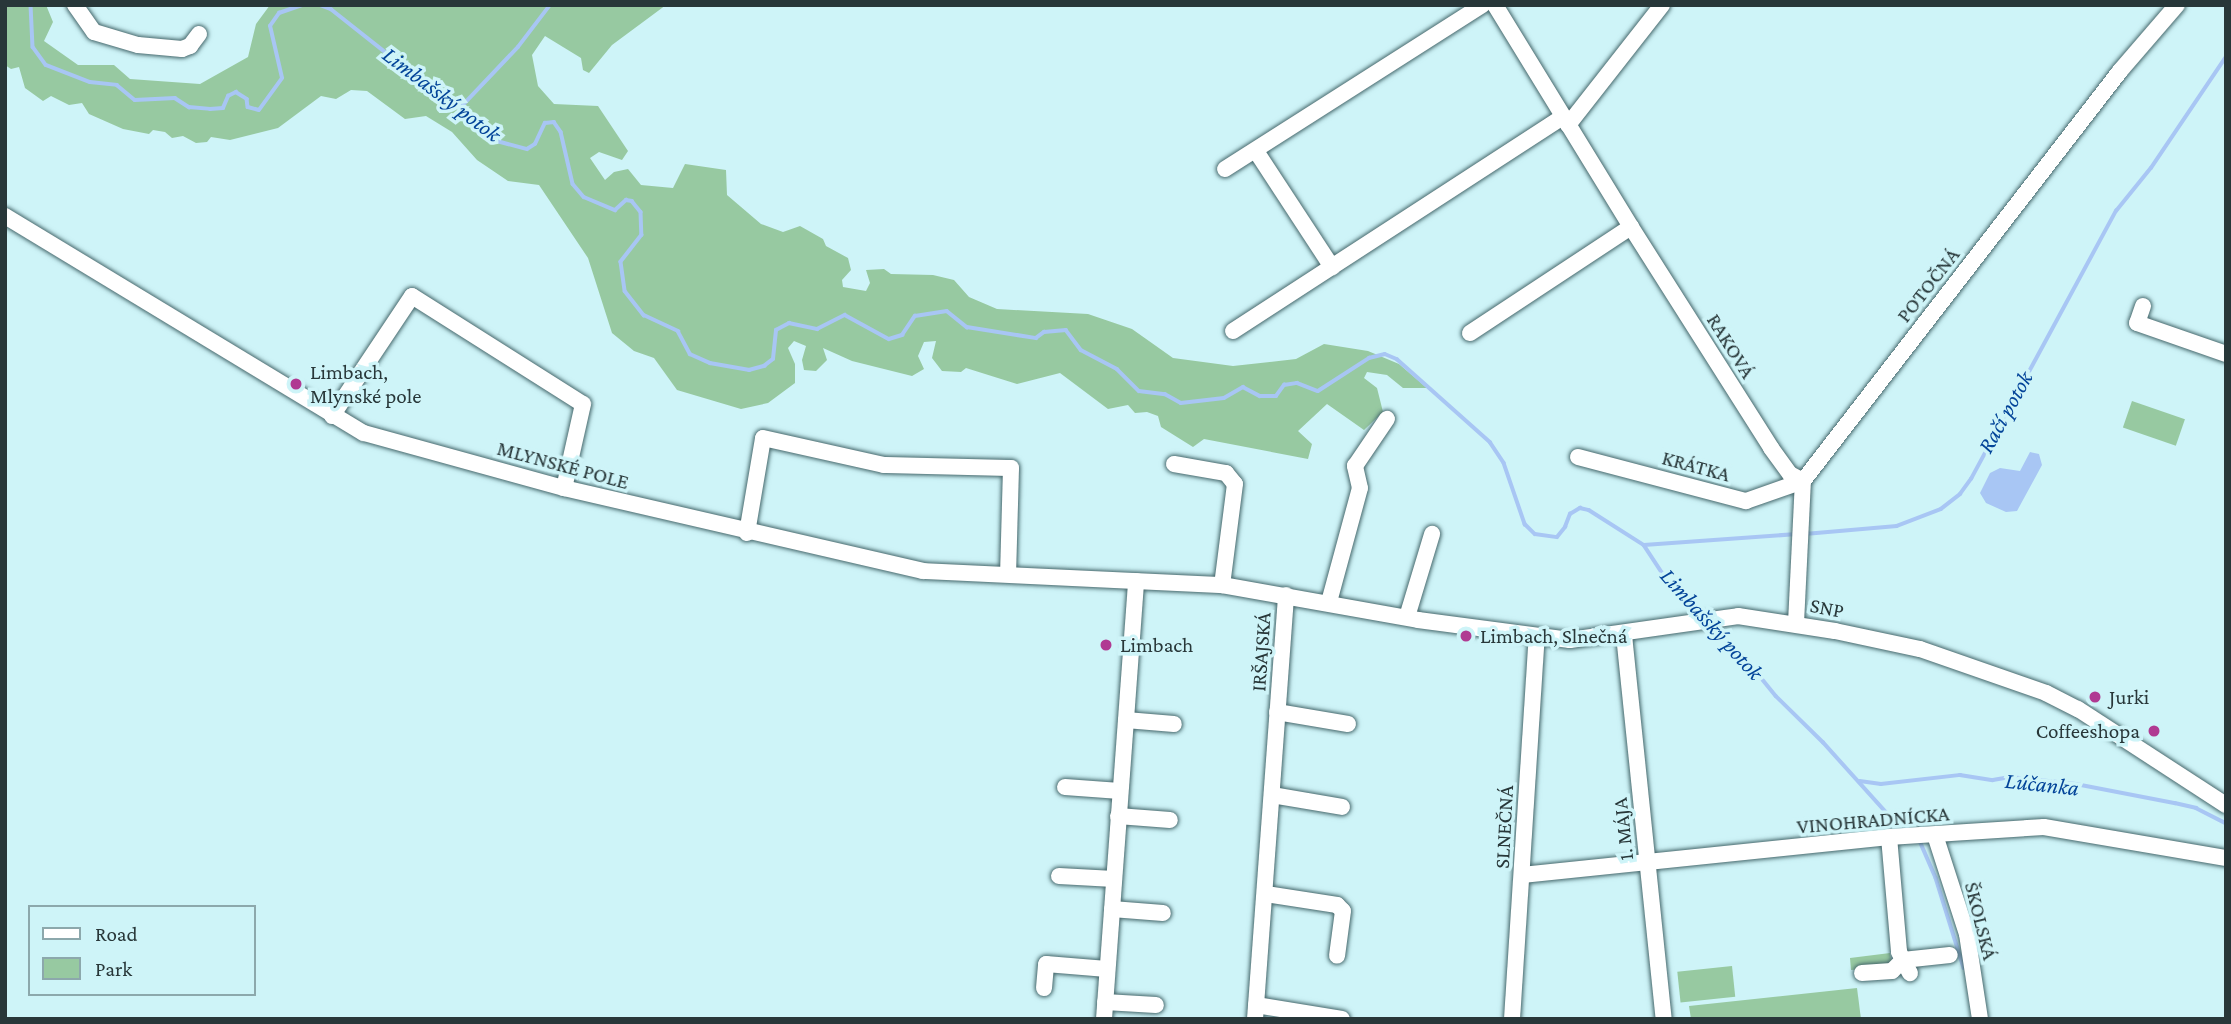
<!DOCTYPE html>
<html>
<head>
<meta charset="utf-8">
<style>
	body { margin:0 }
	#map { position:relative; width:2231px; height:1024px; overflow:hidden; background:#cef4f8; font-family:"Crimson Pro",serif }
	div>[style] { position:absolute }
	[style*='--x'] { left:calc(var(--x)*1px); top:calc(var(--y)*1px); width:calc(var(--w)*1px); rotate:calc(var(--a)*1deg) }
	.green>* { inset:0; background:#97c9a1; transform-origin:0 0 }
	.water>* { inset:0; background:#a8c6f4 }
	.stream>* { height:3.5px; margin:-1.75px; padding:0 1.75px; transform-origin:1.75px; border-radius:1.75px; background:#a8c6f4 }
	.roads { filter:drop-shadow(0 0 2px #46686c) drop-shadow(0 0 2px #46686c) }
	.minor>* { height:16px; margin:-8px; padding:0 8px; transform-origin:8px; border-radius:8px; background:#fff }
	.dots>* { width:19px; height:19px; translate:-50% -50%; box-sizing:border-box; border:4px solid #cef4f8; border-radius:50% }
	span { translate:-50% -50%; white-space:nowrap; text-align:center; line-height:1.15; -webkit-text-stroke:7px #cef4f8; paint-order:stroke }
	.street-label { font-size:21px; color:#283739 }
	.poi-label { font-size:21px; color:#283739 }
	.left { translate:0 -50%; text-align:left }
	.right { translate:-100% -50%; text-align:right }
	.water-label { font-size:23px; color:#034499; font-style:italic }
	.frame { position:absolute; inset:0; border:7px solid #283739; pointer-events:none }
	.legend { position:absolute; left:28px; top:905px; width:228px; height:91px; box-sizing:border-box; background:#cef4f8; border:2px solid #8ca8ac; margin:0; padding:9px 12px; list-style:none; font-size:21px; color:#283739 }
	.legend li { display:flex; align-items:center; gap:14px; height:35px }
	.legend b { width:35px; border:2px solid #8ca8ac }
</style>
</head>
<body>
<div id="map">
	<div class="green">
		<i style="clip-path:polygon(5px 5px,46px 5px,53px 22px,44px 41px,78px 65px,114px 65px,130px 79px,200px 84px,248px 57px,256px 24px,270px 5px,666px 5px,612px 45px,589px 73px,583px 70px,581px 58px,545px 36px,532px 55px,538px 86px,554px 104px,598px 106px,628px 151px,622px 160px,599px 152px,590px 158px,605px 180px,614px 172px,628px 169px,641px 185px,673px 188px,685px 164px,726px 170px,727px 195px,761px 224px,783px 232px,800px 226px,823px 239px,826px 246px,848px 258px,851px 270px,842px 280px,843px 287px,866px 291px,870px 283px,866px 270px,884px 269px,891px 274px,933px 275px,954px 280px,969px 297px,997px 309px,1088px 314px,1132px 329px,1173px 358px,1233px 366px,1296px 359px,1324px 344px,1368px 351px,1399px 364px,1427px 388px,1403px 388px,1387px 375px,1367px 372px,1364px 378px,1377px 388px,1383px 412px,1364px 430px,1327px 404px,1298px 431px,1312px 444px,1308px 459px,1204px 439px,1193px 447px,1161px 427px,1158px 416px,1147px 412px,1135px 413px,1128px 405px,1108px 409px,1060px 373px,1017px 384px,966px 368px,961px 372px,942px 371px,932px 358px,936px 341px,924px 342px,918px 356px,924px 369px,912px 376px,852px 361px,823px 348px,827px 360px,816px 371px,804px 370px,802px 360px,806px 346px,794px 341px,788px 348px,795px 364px,795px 383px,768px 403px,741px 409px,677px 390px,654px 358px,634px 351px,612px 333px,588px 258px,539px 185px,508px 181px,477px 160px,452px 132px,426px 116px,405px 119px,367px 91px,351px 90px,336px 99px,321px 96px,278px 128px,230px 140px,211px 137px,207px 142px,196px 143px,183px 136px,172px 138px,165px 132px,153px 130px,149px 134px,123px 129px,89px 114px,82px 103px,69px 105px,51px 96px,43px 101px,25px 88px,19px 67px,11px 69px,5px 65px)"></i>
		<i style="left:2132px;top:401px;width:56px;height:28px;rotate:19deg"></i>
		<i style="clip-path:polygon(1890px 953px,1891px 961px,1888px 967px,1851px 970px,1850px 958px)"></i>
		<i style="left:1732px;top:966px;width:31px;height:55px;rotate:84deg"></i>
		<i style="clip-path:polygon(1857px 988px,1861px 1019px,1691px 1019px,1689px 1006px)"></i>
	</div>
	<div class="water">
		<i style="clip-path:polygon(2030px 452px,2039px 454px,2042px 465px,2017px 511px,2006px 512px,1986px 503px,1980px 493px,1990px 473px,2000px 468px,2020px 471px)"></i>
	</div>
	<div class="stream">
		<i style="--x:31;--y:5;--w:42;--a:87.3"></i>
		<i style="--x:33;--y:47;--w:22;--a:54"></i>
		<i style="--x:46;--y:65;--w:47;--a:21.1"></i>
		<i style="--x:90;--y:82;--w:27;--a:6"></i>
		<i style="--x:117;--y:85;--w:23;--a:40"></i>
		<i style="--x:135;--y:100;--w:40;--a:-2.9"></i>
		<i style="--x:175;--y:98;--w:17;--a:33"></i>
		<i style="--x:189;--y:107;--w:21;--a:5"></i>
		<i style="--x:210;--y:109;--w:13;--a:-4"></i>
		<i style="--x:223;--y:108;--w:13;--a:-67"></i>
		<i style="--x:228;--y:96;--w:9;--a:-27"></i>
		<i style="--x:236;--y:92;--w:13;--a:32"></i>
		<i style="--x:247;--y:99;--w:8;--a:83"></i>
		<i style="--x:248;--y:107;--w:11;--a:15"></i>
		<i style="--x:259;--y:110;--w:39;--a:-54"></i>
		<i style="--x:282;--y:78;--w:53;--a:-103"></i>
		<i style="--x:270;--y:26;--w:16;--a:-55"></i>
		<i style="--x:279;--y:13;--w:24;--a:-19"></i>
		<i style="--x:320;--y:5;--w:12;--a:20"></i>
		<i style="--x:331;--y:9;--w:92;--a:38.4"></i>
		<i style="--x:403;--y:66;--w:71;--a:34.1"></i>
		<i style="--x:462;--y:106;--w:49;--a:45"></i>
		<i style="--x:497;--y:141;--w:31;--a:15"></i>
		<i style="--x:527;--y:149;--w:9;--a:-32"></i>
		<i style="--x:535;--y:144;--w:23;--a:-65"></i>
		<i style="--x:545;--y:123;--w:9;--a:-6"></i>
		<i style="--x:554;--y:122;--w:12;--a:55"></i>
		<i style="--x:561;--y:132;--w:53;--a:77"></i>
		<i style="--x:573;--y:184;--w:17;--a:50"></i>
		<i style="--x:584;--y:197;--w:34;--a:23"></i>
		<i style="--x:615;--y:210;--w:15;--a:-42"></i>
		<i style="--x:626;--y:200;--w:6;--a:9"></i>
		<i style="--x:632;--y:201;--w:14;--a:51"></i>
		<i style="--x:641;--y:212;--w:23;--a:88"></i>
		<i style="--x:642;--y:235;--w:34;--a:128"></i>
		<i style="--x:621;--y:262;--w:29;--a:82"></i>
		<i style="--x:625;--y:291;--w:31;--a:52"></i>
		<i style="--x:644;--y:315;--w:38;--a:25"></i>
		<i style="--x:678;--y:331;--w:26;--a:62"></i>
		<i style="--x:690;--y:354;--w:22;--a:24"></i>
		<i style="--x:710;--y:363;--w:40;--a:10"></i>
		<i style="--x:749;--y:370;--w:16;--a:-15"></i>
		<i style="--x:764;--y:366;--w:11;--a:-38"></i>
		<i style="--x:773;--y:359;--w:29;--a:-84"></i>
		<i style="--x:776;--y:330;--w:15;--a:-28"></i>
		<i style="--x:789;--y:323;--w:29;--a:12"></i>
		<i style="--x:817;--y:329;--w:31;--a:-27"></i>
		<i style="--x:845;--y:315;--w:50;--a:28.6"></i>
		<i style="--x:889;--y:339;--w:14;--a:-17"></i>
		<i style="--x:902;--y:335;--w:23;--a:-56"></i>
		<i style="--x:915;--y:316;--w:32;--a:-9"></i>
		<i style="--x:947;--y:311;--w:26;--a:39"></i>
		<i style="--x:967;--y:327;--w:70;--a:9.1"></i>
		<i style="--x:1036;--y:338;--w:10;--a:-37"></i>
		<i style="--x:1044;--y:332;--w:22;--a:-5"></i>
		<i style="--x:1066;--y:330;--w:25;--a:53"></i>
		<i style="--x:1081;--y:350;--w:41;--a:27.8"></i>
		<i style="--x:1117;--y:369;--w:31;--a:45"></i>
		<i style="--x:1139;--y:391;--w:26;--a:7"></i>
		<i style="--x:1165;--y:394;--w:18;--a:29"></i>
		<i style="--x:1181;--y:403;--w:43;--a:-6.6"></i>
		<i style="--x:1224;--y:398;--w:22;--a:-30"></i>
		<i style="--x:1243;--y:387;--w:19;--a:28"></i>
		<i style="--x:1260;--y:396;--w:16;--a:0"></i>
		<i style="--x:1276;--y:396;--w:14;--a:-54"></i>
		<i style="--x:1284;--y:385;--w:13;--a:-9"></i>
		<i style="--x:1297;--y:383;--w:22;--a:21"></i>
		<i style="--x:1318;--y:391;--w:61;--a:-32.9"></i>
		<i style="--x:1369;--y:358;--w:16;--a:-14"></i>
		<i style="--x:1385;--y:354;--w:13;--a:23"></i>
		<i style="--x:1397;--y:359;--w:125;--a:41.7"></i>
		<i style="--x:1490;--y:442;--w:25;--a:56"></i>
		<i style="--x:1504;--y:463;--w:65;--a:71"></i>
		<i style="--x:1525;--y:524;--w:14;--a:45"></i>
		<i style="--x:1535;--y:534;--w:22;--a:8"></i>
		<i style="--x:1557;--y:537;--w:13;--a:-51"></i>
		<i style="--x:1565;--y:527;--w:14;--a:-69"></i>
		<i style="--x:1570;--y:514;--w:12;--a:-31"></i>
		<i style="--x:1580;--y:508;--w:9;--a:13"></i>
		<i style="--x:1589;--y:510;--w:65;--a:32.5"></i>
		<i style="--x:1644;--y:545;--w:45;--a:56.7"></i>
		<i style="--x:1669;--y:583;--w:48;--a:45"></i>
		<i style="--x:462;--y:106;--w:81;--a:-46.5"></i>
		<i style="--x:518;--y:47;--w:53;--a:-52.7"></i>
		<i style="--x:1805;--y:534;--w:92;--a:-5"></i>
		<i style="--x:1897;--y:526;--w:47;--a:-21.1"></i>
		<i style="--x:1941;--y:509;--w:24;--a:-38"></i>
		<i style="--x:1960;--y:494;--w:19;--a:-54"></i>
		<i style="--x:1971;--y:479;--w:305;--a:-61.6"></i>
		<i style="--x:2116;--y:211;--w:55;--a:-50.9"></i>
		<i style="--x:2151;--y:168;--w:134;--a:-56"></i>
		<i style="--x:1644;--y:545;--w:153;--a:-4.1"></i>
		<i style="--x:1710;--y:626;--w:43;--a:41.2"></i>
		<i style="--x:1742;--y:654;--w:54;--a:51"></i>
		<i style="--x:1776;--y:696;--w:66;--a:44.4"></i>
		<i style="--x:1823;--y:742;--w:96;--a:48"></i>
		<i style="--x:1887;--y:813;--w:28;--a:38"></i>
		<i style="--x:1860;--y:781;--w:21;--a:8"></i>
		<i style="--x:1881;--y:784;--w:80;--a:-6.5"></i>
		<i style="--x:1960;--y:775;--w:33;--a:9"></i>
		<i style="--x:1993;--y:780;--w:17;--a:-10"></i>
		<i style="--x:2010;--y:777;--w:66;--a:6.1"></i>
		<i style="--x:2076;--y:784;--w:101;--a:10.9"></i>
		<i style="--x:2175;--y:803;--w:22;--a:13"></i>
		<i style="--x:2196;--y:808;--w:34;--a:27"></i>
		<i style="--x:1920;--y:841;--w:40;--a:66.6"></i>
		<i style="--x:1936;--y:878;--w:94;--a:72.7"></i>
	</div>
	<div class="roads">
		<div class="minor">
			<i style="--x:75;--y:5;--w:33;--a:55"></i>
			<i style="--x:94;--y:32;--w:46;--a:16.5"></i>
			<i style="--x:138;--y:45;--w:44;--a:5.2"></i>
			<i style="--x:182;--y:49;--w:9;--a:-21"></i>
			<i style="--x:190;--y:46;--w:15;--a:-53"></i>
			<i style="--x:1495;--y:5;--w:260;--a:58.5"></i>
			<i style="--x:1631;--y:227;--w:262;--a:57.6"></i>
			<i style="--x:1771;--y:448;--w:32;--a:54"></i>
			<i style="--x:1790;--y:474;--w:15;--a:28"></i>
			<i style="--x:1568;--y:125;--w:152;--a:-51.9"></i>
			<i style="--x:1256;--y:151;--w:139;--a:56.8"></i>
			<i style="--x:1225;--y:169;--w:305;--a:-32.5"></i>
			<i style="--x:5;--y:216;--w:419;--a:31.2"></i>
			<i style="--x:364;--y:433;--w:207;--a:15.4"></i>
			<i style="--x:564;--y:488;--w:368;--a:13"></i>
			<i style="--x:923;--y:571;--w:299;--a:2.7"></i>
			<i style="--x:1222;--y:585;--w:199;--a:10.1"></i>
			<i style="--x:1418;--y:620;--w:153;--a:7.5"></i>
			<i style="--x:1570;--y:640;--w:170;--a:-8.1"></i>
			<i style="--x:1738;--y:616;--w:98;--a:8.8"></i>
			<i style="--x:1835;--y:631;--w:87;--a:12"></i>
			<i style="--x:1920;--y:649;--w:133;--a:19.2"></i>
			<i style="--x:2046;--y:693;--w:36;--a:27"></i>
			<i style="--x:2078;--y:709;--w:176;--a:33"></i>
			<i style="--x:2143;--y:306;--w:18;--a:109"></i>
			<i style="--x:2137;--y:323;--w:94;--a:19.2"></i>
			<i style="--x:1233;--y:331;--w:393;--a:-33"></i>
			<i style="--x:1470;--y:333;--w:193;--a:-33.4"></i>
			<i style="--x:332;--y:416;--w:144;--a:-56.3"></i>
			<i style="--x:412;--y:296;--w:202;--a:32.3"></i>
			<i style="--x:583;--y:404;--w:86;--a:102.7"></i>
			<i style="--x:1578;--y:457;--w:174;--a:14.7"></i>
			<i style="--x:1746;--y:501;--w:60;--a:-19.3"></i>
			<i style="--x:1174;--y:464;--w:53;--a:9.8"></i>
			<i style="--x:1226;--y:473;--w:14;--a:51"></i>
			<i style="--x:1235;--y:484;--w:102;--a:97.3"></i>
			<i style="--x:747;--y:533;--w:96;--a:-80.4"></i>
			<i style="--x:763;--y:438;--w:124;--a:12.6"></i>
			<i style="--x:884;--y:465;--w:127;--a:1.4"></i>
			<i style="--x:1011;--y:468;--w:106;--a:91.6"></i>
			<i style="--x:1329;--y:602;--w:118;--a:-74.8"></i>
			<i style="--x:1360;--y:488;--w:23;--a:-103"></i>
			<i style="--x:1355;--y:466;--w:57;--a:-55.8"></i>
			<i style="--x:1407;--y:617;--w:87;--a:-73.2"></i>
			<i style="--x:1796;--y:623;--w:142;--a:-87.2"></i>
			<i style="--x:1803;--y:481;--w:518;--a:-52.29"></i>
			<i style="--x:2120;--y:71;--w:87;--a:-49.2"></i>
			<i style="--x:1624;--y:635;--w:386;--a:84.1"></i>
			<i style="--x:1277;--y:712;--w:72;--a:9.6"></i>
			<i style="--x:1126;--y:720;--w:48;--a:4.8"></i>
			<i style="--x:1065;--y:787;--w:55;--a:4.2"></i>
			<i style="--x:1272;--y:795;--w:71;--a:9.7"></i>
			<i style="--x:1118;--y:816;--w:52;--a:4.4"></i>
			<i style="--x:1935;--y:835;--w:104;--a:72.1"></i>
			<i style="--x:1967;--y:934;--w:86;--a:81.3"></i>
			<i style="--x:1889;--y:837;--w:115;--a:85"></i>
			<i style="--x:1899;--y:952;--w:9;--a:63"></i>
			<i style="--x:1903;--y:960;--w:47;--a:-6.1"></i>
			<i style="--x:1522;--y:875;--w:369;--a:-5.9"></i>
			<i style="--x:1889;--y:837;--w:155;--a:-3.7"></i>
			<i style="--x:2044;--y:827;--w:185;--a:9.7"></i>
			<i style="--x:1059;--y:876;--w:55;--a:3.1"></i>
			<i style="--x:1266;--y:894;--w:72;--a:8.8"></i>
			<i style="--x:1337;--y:905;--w:8;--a:45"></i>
			<i style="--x:1343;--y:911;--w:45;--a:97.6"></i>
			<i style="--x:1112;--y:909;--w:51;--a:4.5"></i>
			<i style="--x:1862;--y:973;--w:30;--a:-4"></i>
			<i style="--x:1892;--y:971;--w:16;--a:-45"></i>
			<i style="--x:1903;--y:960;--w:15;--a:62"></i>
			<i style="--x:1044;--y:988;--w:24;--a:-85"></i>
			<i style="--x:1046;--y:964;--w:61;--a:4.7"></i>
			<i style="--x:1105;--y:1002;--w:51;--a:3.4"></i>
			<i style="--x:1256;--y:1005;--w:87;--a:9.2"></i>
			<i style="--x:1104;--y:1019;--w:439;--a:-85.8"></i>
			<i style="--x:1255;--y:1019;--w:425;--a:-85.8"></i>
			<i style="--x:1512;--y:1019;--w:383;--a:-86.3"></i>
		</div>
	</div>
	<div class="dots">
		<i style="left:296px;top:384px;background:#b03a92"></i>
		<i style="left:1466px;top:636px;background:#b03a92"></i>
		<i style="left:1106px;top:645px;background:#b03a92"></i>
		<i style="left:2095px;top:697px;background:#b03a92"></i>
		<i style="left:2154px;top:731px;background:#b03a92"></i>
	</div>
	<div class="street-label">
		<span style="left:1928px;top:285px;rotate:-52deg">POTOČNÁ</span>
		<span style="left:1731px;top:346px;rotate:58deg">RAKOVÁ</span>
		<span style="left:563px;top:465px;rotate:15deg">MLYNSKÉ POLE</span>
		<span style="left:1696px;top:466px;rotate:15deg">KRÁTKA</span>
		<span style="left:1827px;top:608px;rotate:11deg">SNP</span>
		<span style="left:1261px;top:652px;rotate:-86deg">IRŠAJSKÁ</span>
		<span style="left:1873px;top:820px;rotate:-5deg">VINOHRADNÍCKA</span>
		<span style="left:1504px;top:827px;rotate:-87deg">SLNEČNÁ</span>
		<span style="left:1623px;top:829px;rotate:-96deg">1. MÁJA</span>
		<span style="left:1981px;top:921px;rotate:76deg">ŠKOLSKÁ</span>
	</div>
	<div class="poi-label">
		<span class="left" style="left:310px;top:384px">Limbach,<br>Mlynské pole</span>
		<span class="left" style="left:1480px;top:636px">Limbach, Slnečná</span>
		<span class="left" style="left:1120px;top:645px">Limbach</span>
		<span class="left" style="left:2109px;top:697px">Jurki</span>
		<span class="right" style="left:2140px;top:731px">Coffeeshopa</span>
	</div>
	<div class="water-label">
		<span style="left:442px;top:94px;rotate:37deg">Limbašský potok</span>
		<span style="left:2005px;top:412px;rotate:-61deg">Račí potok</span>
		<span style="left:1712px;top:624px;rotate:48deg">Limbašský potok</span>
		<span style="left:2042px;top:784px;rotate:6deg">Lúčanka</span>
	</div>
	<div class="frame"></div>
	<ul class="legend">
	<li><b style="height:9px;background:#fff"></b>Road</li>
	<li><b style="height:19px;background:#97c9a1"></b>Park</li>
	</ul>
</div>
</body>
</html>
